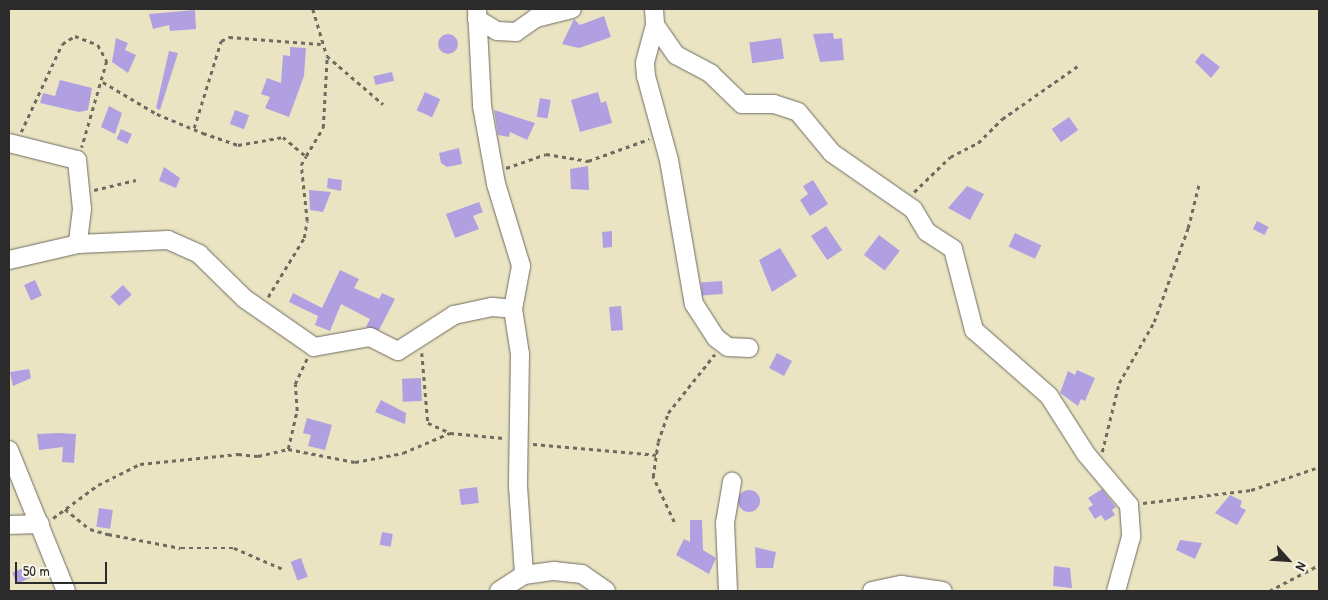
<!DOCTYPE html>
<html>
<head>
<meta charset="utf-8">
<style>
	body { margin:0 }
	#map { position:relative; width:1328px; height:600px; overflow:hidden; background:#ebe4c3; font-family:"Patrick Hand",sans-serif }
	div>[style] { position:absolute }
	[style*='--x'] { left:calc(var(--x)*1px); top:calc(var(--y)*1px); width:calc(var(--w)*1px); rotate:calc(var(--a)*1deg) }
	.building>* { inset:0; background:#b0a0e1; transform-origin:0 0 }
	.round { border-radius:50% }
	.path>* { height:2.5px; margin-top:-1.25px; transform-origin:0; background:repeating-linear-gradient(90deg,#6e6c60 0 4px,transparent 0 8px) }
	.roads { filter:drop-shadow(0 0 1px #6e6c60) drop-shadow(0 0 1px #6e6c60) }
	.minor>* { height:18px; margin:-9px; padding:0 9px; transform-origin:9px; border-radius:9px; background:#fff }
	span { translate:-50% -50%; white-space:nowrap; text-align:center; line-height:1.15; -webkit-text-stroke:4px #fbf7ec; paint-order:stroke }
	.frame { position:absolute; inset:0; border:10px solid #2b2b2b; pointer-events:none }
	.north { position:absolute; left:1263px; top:535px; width:50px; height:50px; -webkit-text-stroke:4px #fbf7ec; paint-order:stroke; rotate:116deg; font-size:14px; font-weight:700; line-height:20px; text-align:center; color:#2b2b2b }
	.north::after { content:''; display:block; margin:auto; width:18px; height:22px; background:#2b2b2b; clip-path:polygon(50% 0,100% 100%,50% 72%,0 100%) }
	.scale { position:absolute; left:15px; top:562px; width:92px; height:22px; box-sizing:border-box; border:2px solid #2b2b2b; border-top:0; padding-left:6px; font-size:15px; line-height:18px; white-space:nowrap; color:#2b2b2b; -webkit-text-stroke:4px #fbf7ec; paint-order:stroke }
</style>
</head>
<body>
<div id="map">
	<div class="building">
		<i style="clip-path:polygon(195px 10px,196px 29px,170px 31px,169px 25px,153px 29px,149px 14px)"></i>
		<i style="clip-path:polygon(604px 16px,611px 37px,579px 48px,562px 44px,574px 19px,580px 25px)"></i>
		<i style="clip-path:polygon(833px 33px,834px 39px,842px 38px,844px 60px,820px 62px,813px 34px)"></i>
		<i class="round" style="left:438px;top:34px;width:20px;height:20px"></i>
		<i style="clip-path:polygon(116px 38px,128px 43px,125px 50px,136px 55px,128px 73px,112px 62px)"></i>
		<i style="left:781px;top:38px;width:21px;height:32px;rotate:82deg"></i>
		<i style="clip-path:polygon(290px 47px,306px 48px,304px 76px,289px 117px,265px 108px,270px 97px,261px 94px,267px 78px,281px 83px,283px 55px,290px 56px)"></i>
		<i style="clip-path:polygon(169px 51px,178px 53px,160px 110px,156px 108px)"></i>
		<i style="clip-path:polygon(1202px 53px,1220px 67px,1211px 78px,1195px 62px)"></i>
		<i style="left:392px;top:72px;width:9px;height:19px;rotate:77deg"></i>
		<i style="clip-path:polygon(60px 80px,92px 88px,88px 110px,79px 112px,40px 103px,43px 93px,55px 96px)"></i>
		<i style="left:425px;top:92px;width:17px;height:20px;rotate:25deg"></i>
		<i style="clip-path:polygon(598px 92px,601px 103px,606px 101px,612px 123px,580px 132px,571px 100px)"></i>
		<i style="left:540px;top:98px;width:11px;height:19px;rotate:10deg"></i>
		<i style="clip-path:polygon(109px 106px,122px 113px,115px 134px,101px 127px)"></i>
		<i style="left:235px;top:110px;width:15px;height:15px;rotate:20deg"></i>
		<i style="clip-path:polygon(494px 110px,535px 123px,527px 140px,510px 132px,509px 137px,498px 135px)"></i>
		<i style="left:1069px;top:117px;width:16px;height:21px;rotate:55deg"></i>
		<i style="left:121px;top:129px;width:12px;height:11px;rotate:24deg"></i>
		<i style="clip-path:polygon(459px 148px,462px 164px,447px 167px,441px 163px,439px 153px)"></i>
		<i style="clip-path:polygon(588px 166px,589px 190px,571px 189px,570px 169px)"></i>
		<i style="clip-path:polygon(164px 167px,180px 178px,176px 188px,159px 181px)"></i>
		<i style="clip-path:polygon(328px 178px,342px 180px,341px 191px,327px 188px)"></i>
		<i style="clip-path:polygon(813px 180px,828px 204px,810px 216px,800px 200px,808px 194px,803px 186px)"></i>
		<i style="clip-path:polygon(967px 186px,984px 194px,970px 220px,948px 208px)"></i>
		<i style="clip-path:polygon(309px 190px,331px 192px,323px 212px,310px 210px)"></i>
		<i style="clip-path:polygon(479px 202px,483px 212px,473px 216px,479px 229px,455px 238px,446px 214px)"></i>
		<i style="left:1257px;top:221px;width:13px;height:9px;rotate:27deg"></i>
		<i style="left:826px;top:226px;width:29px;height:18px;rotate:56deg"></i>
		<i style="clip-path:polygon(612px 231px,612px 247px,603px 248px,602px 232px)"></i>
		<i style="left:1015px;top:233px;width:29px;height:15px;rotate:25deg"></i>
		<i style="left:879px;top:235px;width:26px;height:25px;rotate:37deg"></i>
		<i style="clip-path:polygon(780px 248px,797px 276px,772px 292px,759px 260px)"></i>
		<i style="clip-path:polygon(340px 270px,359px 279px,354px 288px,379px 299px,382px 293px,395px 299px,379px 330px,366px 327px,370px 319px,341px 304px,330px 331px,315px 325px,318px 316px,289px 302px,293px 293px,322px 308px)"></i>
		<i style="left:35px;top:280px;width:17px;height:12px;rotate:66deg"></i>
		<i style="left:722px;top:281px;width:13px;height:21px;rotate:86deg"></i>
		<i style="left:123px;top:285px;width:13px;height:17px;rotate:48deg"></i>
		<i style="left:621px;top:306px;width:24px;height:12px;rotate:85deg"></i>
		<i style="left:777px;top:353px;width:17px;height:17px;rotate:28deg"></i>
		<i style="clip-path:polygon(29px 369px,31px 378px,13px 386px,10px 372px)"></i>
		<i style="clip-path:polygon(1077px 370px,1095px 378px,1085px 401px,1081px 399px,1078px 406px,1060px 393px,1068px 371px,1075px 375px)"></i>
		<i style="left:421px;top:378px;width:23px;height:19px;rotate:88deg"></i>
		<i style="clip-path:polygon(381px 400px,406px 413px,405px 424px,375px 412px)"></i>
		<i style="clip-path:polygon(307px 418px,332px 425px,325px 450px,308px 446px,311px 435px,303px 433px)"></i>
		<i style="clip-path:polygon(59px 433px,76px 434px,74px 463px,62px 462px,63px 447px,39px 450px,37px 434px)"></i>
		<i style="left:477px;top:487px;width:16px;height:18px;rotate:83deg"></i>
		<i style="clip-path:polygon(1102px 489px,1116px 507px,1112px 510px,1115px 515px,1105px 521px,1101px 515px,1095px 519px,1088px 508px,1093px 505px,1088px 498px)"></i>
		<i class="round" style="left:738px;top:490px;width:22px;height:22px"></i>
		<i style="clip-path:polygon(1230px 495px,1242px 501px,1240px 507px,1246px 510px,1237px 525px,1215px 513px)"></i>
		<i style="left:99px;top:508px;width:14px;height:19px;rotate:8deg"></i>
		<i style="clip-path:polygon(690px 520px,702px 520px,703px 550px,716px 558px,709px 574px,676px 555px,684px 539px,690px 542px)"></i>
		<i style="left:382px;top:532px;width:11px;height:13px;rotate:10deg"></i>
		<i style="clip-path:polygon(1180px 540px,1202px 543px,1195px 559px,1176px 550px)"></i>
		<i style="clip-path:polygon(755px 547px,776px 552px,773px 568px,756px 568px)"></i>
		<i style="left:301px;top:558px;width:20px;height:11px;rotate:70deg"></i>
		<i style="clip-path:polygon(1054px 566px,1070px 568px,1072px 588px,1053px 586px)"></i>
		<i style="left:25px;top:567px;width:12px;height:14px;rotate:66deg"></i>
	</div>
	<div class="path">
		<i style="--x:313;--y:9;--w:49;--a:73.4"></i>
		<i style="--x:327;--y:56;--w:74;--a:40.6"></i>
		<i style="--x:103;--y:82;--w:63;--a:30.7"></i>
		<i style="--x:157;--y:114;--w:50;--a:22.4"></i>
		<i style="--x:203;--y:133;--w:37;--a:19"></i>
		<i style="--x:238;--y:145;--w:46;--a:-10.1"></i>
		<i style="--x:283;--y:137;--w:30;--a:40"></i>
		<i style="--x:306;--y:156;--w:33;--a:-59"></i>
		<i style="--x:323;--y:128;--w:72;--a:-86.8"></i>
		<i style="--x:194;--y:128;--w:91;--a:-72.8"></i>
		<i style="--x:221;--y:41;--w:9;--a:-27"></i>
		<i style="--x:229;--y:37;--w:92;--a:4.4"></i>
		<i style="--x:21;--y:132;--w:97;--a:-65"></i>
		<i style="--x:62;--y:44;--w:15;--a:-32"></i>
		<i style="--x:75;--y:36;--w:25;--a:21"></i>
		<i style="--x:98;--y:45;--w:18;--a:61"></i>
		<i style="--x:107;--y:61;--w:90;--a:106.2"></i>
		<i style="--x:506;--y:168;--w:42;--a:-19.3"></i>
		<i style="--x:546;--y:154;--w:43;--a:9.5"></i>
		<i style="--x:588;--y:161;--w:65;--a:-19.8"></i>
		<i style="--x:94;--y:190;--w:43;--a:-13.4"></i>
		<i style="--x:914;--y:192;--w:50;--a:-44.2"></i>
		<i style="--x:950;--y:157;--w:31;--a:-27"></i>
		<i style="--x:978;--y:143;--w:34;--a:-45"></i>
		<i style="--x:1002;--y:119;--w:94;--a:-35"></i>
		<i style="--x:268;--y:297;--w:69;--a:-58.6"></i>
		<i style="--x:304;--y:238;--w:17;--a:-80"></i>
		<i style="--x:307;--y:221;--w:56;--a:-96.1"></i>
		<i style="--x:301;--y:165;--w:10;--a:-61"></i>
		<i style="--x:422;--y:353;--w:70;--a:85.1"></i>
		<i style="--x:428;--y:423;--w:24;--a:24"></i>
		<i style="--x:450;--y:433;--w:54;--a:5.3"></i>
		<i style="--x:533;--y:444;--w:126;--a:5"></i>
		<i style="--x:288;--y:449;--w:68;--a:11"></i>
		<i style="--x:355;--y:462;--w:49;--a:-10.6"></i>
		<i style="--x:403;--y:453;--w:51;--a:-23.1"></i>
		<i style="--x:1102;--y:452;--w:71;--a:-76.2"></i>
		<i style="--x:1119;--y:383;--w:70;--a:-60.2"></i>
		<i style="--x:1154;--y:322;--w:100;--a:-70.1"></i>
		<i style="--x:1188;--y:228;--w:45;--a:-76"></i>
		<i style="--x:1143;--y:503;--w:109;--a:-6.9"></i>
		<i style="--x:1251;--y:490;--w:72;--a:-18.7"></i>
		<i style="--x:65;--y:509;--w:32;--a:39"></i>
		<i style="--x:90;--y:529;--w:19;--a:16"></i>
		<i style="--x:108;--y:534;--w:74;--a:10.9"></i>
		<i style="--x:181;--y:548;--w:53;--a:0"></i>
		<i style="--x:234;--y:548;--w:53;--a:23.2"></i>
		<i style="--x:53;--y:518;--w:56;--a:-36.3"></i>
		<i style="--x:98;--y:485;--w:47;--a:-26.6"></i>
		<i style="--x:140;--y:464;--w:99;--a:-5.8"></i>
		<i style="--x:238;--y:454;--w:20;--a:6"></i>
		<i style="--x:258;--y:456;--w:31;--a:-13"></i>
		<i style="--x:288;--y:449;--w:39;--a:-77"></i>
		<i style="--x:297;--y:411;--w:27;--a:-94"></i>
		<i style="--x:295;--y:384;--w:29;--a:-65"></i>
		<i style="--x:674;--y:522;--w:50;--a:-115"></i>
		<i style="--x:653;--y:477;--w:35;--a:-82"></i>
		<i style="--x:658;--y:442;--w:31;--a:-71"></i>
		<i style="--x:668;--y:413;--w:75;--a:-51.5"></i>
		<i style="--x:1269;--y:591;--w:56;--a:-27.5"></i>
	</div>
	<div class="roads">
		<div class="minor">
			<i style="--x:477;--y:9;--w:97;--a:87"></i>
			<i style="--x:482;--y:106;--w:79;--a:79.8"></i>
			<i style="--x:496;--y:184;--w:86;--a:73"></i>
			<i style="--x:521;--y:266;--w:44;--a:100.5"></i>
			<i style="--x:513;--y:309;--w:46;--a:81.2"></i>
			<i style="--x:520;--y:354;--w:132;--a:90.9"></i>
			<i style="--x:518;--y:486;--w:89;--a:86.1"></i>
			<i style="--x:654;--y:9;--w:16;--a:86"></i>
			<i style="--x:655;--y:25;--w:37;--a:55"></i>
			<i style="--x:676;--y:55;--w:40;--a:28"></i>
			<i style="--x:711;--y:74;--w:43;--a:44.1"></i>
			<i style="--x:742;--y:104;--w:32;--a:0"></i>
			<i style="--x:774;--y:104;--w:25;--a:18"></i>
			<i style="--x:798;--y:112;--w:53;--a:50.3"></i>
			<i style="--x:832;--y:153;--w:98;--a:34.7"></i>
			<i style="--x:913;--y:209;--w:27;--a:59"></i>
			<i style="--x:927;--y:232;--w:31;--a:33"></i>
			<i style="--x:953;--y:249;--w:84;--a:75.5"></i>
			<i style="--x:974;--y:330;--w:100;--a:41.3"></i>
			<i style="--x:1049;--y:396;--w:69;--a:57.5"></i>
			<i style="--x:1086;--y:454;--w:67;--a:49.9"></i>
			<i style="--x:1129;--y:505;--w:32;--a:86"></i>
			<i style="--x:1131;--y:537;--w:56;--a:105.5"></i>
			<i style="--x:477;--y:19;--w:23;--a:31"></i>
			<i style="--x:497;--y:31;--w:19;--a:3"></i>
			<i style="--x:516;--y:32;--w:24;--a:-35"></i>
			<i style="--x:536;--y:18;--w:37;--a:-14"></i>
			<i style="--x:655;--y:25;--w:39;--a:105"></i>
			<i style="--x:645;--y:63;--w:13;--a:86"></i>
			<i style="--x:646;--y:76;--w:87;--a:74.7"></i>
			<i style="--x:669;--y:160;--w:146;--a:80.2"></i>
			<i style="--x:694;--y:304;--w:40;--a:57.1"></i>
			<i style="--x:716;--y:338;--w:15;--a:37"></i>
			<i style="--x:728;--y:347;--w:21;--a:3"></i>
			<i style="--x:9;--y:143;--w:70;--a:14"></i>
			<i style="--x:77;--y:160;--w:49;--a:84.2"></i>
			<i style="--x:82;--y:209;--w:35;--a:97"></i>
			<i style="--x:9;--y:260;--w:71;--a:-13.1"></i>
			<i style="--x:78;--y:244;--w:90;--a:-2.5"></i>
			<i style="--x:168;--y:240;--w:34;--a:24"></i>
			<i style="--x:199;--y:254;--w:64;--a:44.4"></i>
			<i style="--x:245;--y:299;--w:84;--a:34.8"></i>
			<i style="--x:314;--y:347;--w:57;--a:-10.1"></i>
			<i style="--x:370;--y:337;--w:31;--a:27"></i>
			<i style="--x:398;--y:351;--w:67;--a:-32.7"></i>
			<i style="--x:454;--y:315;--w:39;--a:-12"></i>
			<i style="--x:492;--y:307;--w:21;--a:5"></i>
			<i style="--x:9;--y:450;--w:152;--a:68"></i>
			<i style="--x:9;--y:525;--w:31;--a:-2"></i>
			<i style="--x:499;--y:591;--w:30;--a:-33"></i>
			<i style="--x:524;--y:575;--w:30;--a:-8"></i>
			<i style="--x:554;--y:571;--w:28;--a:6"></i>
			<i style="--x:582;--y:574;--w:29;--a:35"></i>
			<i style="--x:728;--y:591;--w:68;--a:-92.5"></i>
			<i style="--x:725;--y:523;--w:42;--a:-80.3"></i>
			<i style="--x:872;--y:591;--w:30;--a:-12"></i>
			<i style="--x:901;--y:585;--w:42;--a:8.1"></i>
		</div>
	</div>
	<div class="frame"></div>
	<div class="north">N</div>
	<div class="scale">50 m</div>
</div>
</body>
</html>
